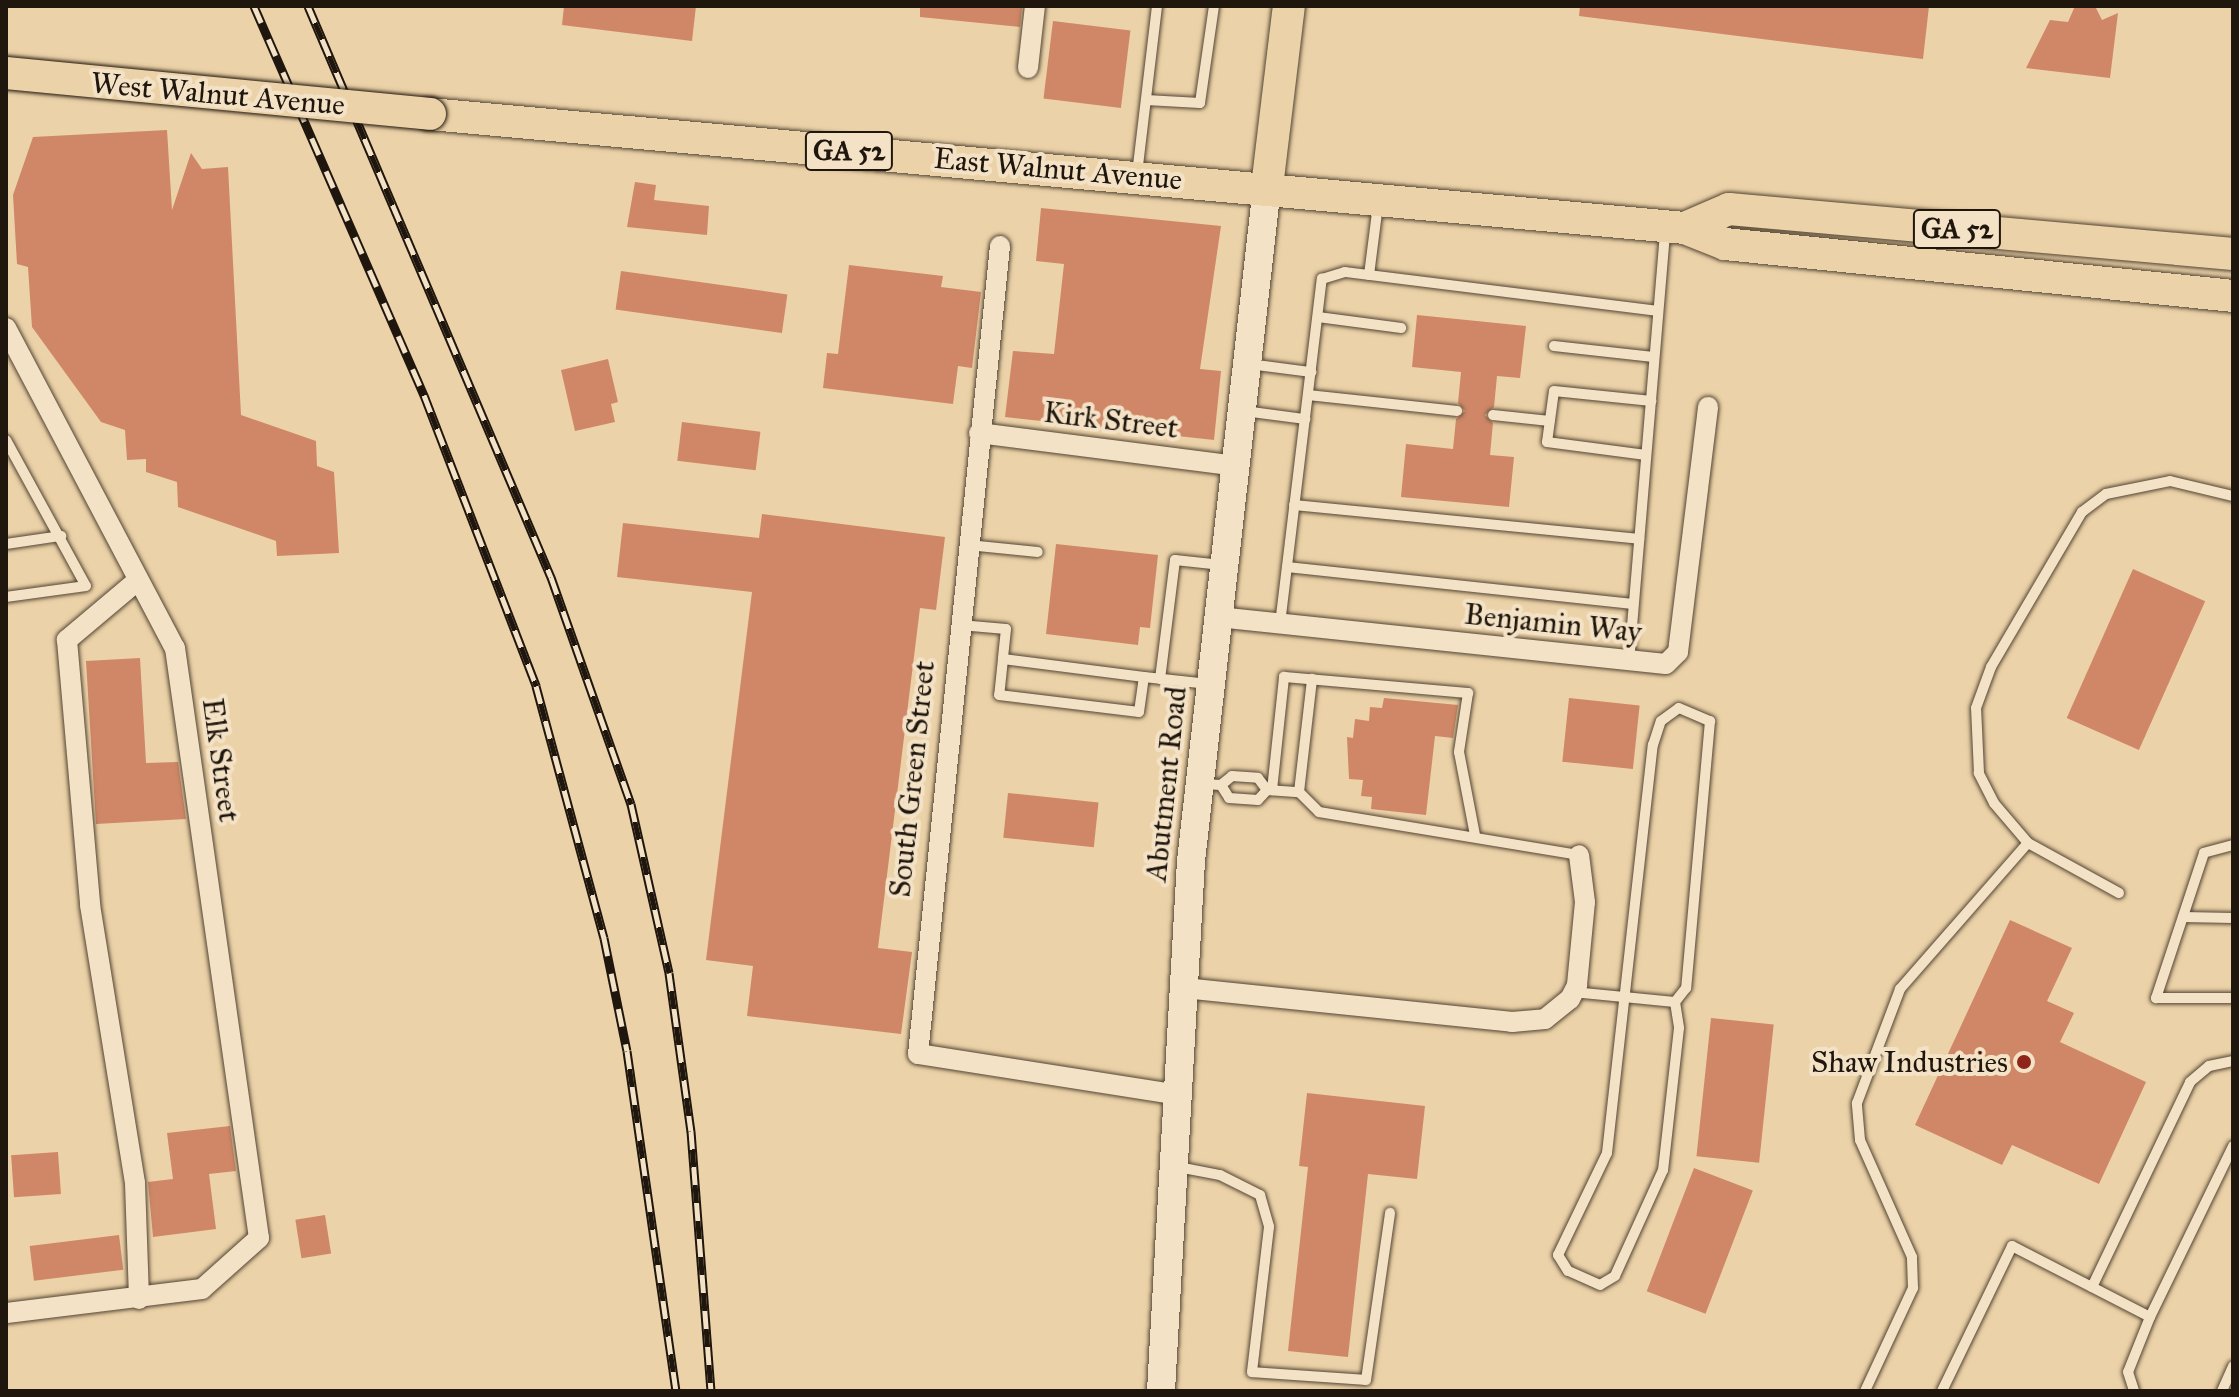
<!DOCTYPE html>
<html>
<head>
<meta charset="utf-8">
<style>
	body { margin:0 }
	#map { position:relative; width:2239px; height:1397px; overflow:hidden; background:#ecd2a8; font-family:"IM FELL Great Primer",serif }
	div>[style] { position:absolute }
	[style*='--x'] { left:calc(var(--x)*1px); top:calc(var(--y)*1px); width:calc(var(--w)*1px); rotate:calc(var(--a)*1deg) }
	.building>* { inset:0; background:#cf8767; transform-origin:0 0 }
	.roads { filter:drop-shadow(0 0 2px #524534) drop-shadow(0 0 2px #524534) }
	.lane>* { height:10px; margin:-5px; padding:0 5px; transform-origin:5px; border-radius:5px; background:#f3e2c6 }
	.street>* { height:20px; margin:-10px; padding:0 10px; transform-origin:10px; border-radius:10px; background:#f3e2c6 }
	.secondary>* { height:28px; margin:-14px; padding:0 14px; transform-origin:14px; border-radius:14px; background:#f3e2c6 }
	.primary>* { height:32px; margin:-16px; padding:0 16px; transform-origin:16px; border-radius:16px; background:#ecd2a8 }
	.rail>* { height:9px; margin-top:-4.5px; transform-origin:0; background:repeating-linear-gradient(90deg,#f3e2c6 0 18px,#1f160d 0 36px); box-sizing:border-box; border-block:2px solid #1f160d }
	.bridges { filter:drop-shadow(0 0 2px #1f160d) drop-shadow(0 0 2px #1f160d) }
	.primary-bridge>* { height:32px; margin:-16px; padding:0 16px; transform-origin:16px; border-radius:16px; background:#ecd2a8 }
	.dots>* { width:22px; height:22px; translate:-50% -50%; box-sizing:border-box; border:4px solid #f3e2c6; border-radius:50% }
	span { translate:-50% -50%; white-space:nowrap; text-align:center; line-height:1.15; -webkit-text-stroke:8px #f3e2c6; paint-order:stroke }
	.shield-label span { padding:2px 6px; background:#f3e2c6; border:2px solid; border-radius:6px; -webkit-text-stroke-width:0 }
	.shield-label { font-size:28px; color:#1f160d; font-weight:700 }
	.street-label { font-size:30px; color:#1f160d }
	.poi-label { font-size:30px; color:#1f160d }
	.right { translate:-100% -50%; text-align:right }
	.frame { position:absolute; inset:0; border:8px solid #1f160d; pointer-events:none }
</style>
</head>
<body>
<div id="map">
	<div class="building">
		<i style="clip-path:polygon(564px 6px,696px 6px,692px 41px,562px 25px)"></i>
		<i style="clip-path:polygon(920px 6px,1022px 6px,1020px 27px,920px 17px)"></i>
		<i style="clip-path:polygon(1580px 6px,1929px 6px,1923px 59px,1579px 16px)"></i>
		<i style="clip-path:polygon(2075px 6px,2095px 6px,2102px 20px,2118px 13px,2110px 78px,2026px 68px,2050px 20px,2068px 22px)"></i>
		<i style="left:1053px;top:21px;width:78px;height:78px;rotate:7deg"></i>
		<i style="clip-path:polygon(167px 130px,172px 210px,191px 153px,202px 169px,228px 167px,241px 415px,316px 441px,317px 466px,334px 472px,339px 553px,277px 556px,276px 541px,178px 507px,177px 482px,146px 472px,146px 459px,127px 460px,125px 430px,101px 422px,32px 327px,28px 267px,17px 264px,13px 195px,33px 137px)"></i>
		<i style="clip-path:polygon(635px 182px,656px 185px,654px 200px,709px 206px,707px 235px,627px 227px)"></i>
		<i style="clip-path:polygon(1041px 208px,1221px 226px,1200px 369px,1221px 371px,1214px 440px,1005px 417px,1013px 351px,1054px 354px,1064px 264px,1036px 261px)"></i>
		<i style="clip-path:polygon(849px 265px,943px 276px,941px 287px,981px 292px,972px 368px,958px 366px,953px 404px,823px 388px,827px 353px,838px 354px)"></i>
		<i style="left:621px;top:271px;width:168px;height:39px;rotate:8deg"></i>
		<i style="clip-path:polygon(1417px 315px,1526px 326px,1520px 378px,1497px 376px,1494px 407px,1485px 415px,1493px 423px,1490px 455px,1514px 457px,1509px 507px,1401px 497px,1406px 444px,1453px 449px,1456px 419px,1465px 411px,1458px 403px,1461px 372px,1412px 367px)"></i>
		<i style="clip-path:polygon(608px 359px,618px 402px,611px 404px,615px 422px,575px 431px,561px 370px)"></i>
		<i style="left:682px;top:422px;width:79px;height:39px;rotate:7deg"></i>
		<i style="clip-path:polygon(762px 514px,945px 537px,936px 610px,920px 608px,878px 948px,912px 952px,901px 1034px,747px 1016px,753px 966px,706px 960px,752px 592px,617px 577px,623px 523px,759px 538px)"></i>
		<i style="clip-path:polygon(1056px 544px,1158px 555px,1150px 628px,1140px 627px,1138px 645px,1046px 634px)"></i>
		<i style="left:2133px;top:569px;width:79px;height:163px;rotate:24deg"></i>
		<i style="clip-path:polygon(140px 658px,146px 763px,178px 762px,186px 819px,96px 824px,86px 661px)"></i>
		<i style="clip-path:polygon(1384px 698px,1458px 705px,1453px 738px,1435px 736px,1426px 815px,1371px 809px,1372px 797px,1361px 796px,1363px 780px,1349px 779px,1347px 737px,1353px 738px,1355px 719px,1369px 721px,1370px 707px,1382px 708px)"></i>
		<i style="left:1569px;top:698px;width:71px;height:64px;rotate:6deg"></i>
		<i style="left:1008px;top:793px;width:91px;height:45px;rotate:6deg"></i>
		<i style="clip-path:polygon(2010px 920px,2072px 948px,2047px 1001px,2074px 1013px,2060px 1042px,2146px 1082px,2099px 1184px,2012px 1145px,2002px 1165px,1915px 1125px)"></i>
		<i style="left:1711px;top:1018px;width:63px;height:139px;rotate:6deg"></i>
		<i style="clip-path:polygon(1307px 1093px,1425px 1106px,1417px 1179px,1368px 1174px,1348px 1357px,1288px 1351px,1308px 1167px,1299px 1166px)"></i>
		<i style="clip-path:polygon(230px 1126px,236px 1171px,209px 1174px,216px 1229px,153px 1237px,148px 1182px,173px 1179px,167px 1133px)"></i>
		<i style="left:58px;top:1152px;width:42px;height:47px;rotate:86deg"></i>
		<i style="left:1694px;top:1168px;width:63px;height:132px;rotate:21deg"></i>
		<i style="left:325px;top:1215px;width:39px;height:30px;rotate:81deg"></i>
		<i style="left:119px;top:1235px;width:35px;height:90px;rotate:83deg"></i>
	</div>
	<div class="roads">
		<div class="lane">
			<i style="--x:1146;--y:100;--w:54;--a:3.2"></i>
			<i style="--x:1200;--y:103;--w:98;--a:-81.8"></i>
			<i style="--x:1137;--y:174;--w:169;--a:-83.2"></i>
			<i style="--x:1369;--y:275;--w:71;--a:-82.7"></i>
			<i style="--x:1318;--y:317;--w:84;--a:7.5"></i>
			<i style="--x:1554;--y:346;--w:100;--a:6.3"></i>
			<i style="--x:1249;--y:364;--w:63;--a:7.4"></i>
			<i style="--x:1308;--y:395;--w:150;--a:6.1"></i>
			<i style="--x:1244;--y:411;--w:62;--a:7.5"></i>
			<i style="--x:1493;--y:415;--w:57;--a:6"></i>
			<i style="--x:6;--y:440;--w:166;--a:61.3"></i>
			<i style="--x:86;--y:586;--w:81;--a:172.2"></i>
			<i style="--x:1646;--y:455;--w:100;--a:-172.5"></i>
			<i style="--x:1547;--y:442;--w:51;--a:-82.2"></i>
			<i style="--x:1554;--y:391;--w:98;--a:5.9"></i>
			<i style="--x:1294;--y:505;--w:347;--a:5.6"></i>
			<i style="--x:6;--y:544;--w:56;--a:-8.3"></i>
			<i style="--x:968;--y:545;--w:70;--a:5.7"></i>
			<i style="--x:1287;--y:567;--w:348;--a:6.1"></i>
			<i style="--x:1280;--y:624;--w:348;--a:-83.1"></i>
			<i style="--x:1322;--y:279;--w:24;--a:-17"></i>
			<i style="--x:1345;--y:272;--w:313;--a:7.1"></i>
			<i style="--x:960;--y:625;--w:46;--a:5"></i>
			<i style="--x:1006;--y:629;--w:30;--a:96"></i>
			<i style="--x:1003;--y:659;--w:36;--a:96"></i>
			<i style="--x:999;--y:695;--w:141;--a:6.9"></i>
			<i style="--x:1139;--y:712;--w:35;--a:-82"></i>
			<i style="--x:1144;--y:677;--w:142;--a:-172.7"></i>
			<i style="--x:1629;--y:662;--w:434;--a:-85.2"></i>
			<i style="--x:1144;--y:677;--w:65;--a:6.1"></i>
			<i style="--x:1160;--y:679;--w:120;--a:-82.8"></i>
			<i style="--x:1175;--y:560;--w:47;--a:6.1"></i>
			<i style="--x:1679;--y:708;--w:34;--a:23"></i>
			<i style="--x:1710;--y:721;--w:268;--a:95.1"></i>
			<i style="--x:1686;--y:988;--w:18;--a:128"></i>
			<i style="--x:1675;--y:1002;--w:26;--a:81"></i>
			<i style="--x:1679;--y:1028;--w:143;--a:96.4"></i>
			<i style="--x:1663;--y:1170;--w:116;--a:114.4"></i>
			<i style="--x:1615;--y:1276;--w:17;--a:149"></i>
			<i style="--x:1600;--y:1285;--w:35;--a:-156"></i>
			<i style="--x:1568;--y:1271;--w:19;--a:-122"></i>
			<i style="--x:1558;--y:1255;--w:113;--a:-64.3"></i>
			<i style="--x:1607;--y:1153;--w:411;--a:-83.6"></i>
			<i style="--x:1653;--y:745;--w:25;--a:-72"></i>
			<i style="--x:1661;--y:721;--w:22;--a:-36"></i>
			<i style="--x:1203;--y:784;--w:18;--a:3"></i>
			<i style="--x:1221;--y:785;--w:14;--a:-39"></i>
			<i style="--x:1232;--y:776;--w:26;--a:4"></i>
			<i style="--x:1258;--y:778;--w:15;--a:53"></i>
			<i style="--x:1267;--y:790;--w:32;--a:4"></i>
			<i style="--x:1299;--y:792;--w:28;--a:45"></i>
			<i style="--x:1319;--y:812;--w:264;--a:9.4"></i>
			<i style="--x:1221;--y:785;--w:15;--a:58"></i>
			<i style="--x:1229;--y:798;--w:29;--a:4"></i>
			<i style="--x:1258;--y:800;--w:13;--a:-48"></i>
			<i style="--x:1272;--y:790;--w:114;--a:-83.9"></i>
			<i style="--x:1284;--y:677;--w:185;--a:5"></i>
			<i style="--x:1468;--y:693;--w:60;--a:98.7"></i>
			<i style="--x:1459;--y:752;--w:85;--a:79.1"></i>
			<i style="--x:1299;--y:792;--w:114;--a:-83.4"></i>
			<i style="--x:2233;--y:845;--w:30;--a:165"></i>
			<i style="--x:2204;--y:853;--w:153;--a:108.3"></i>
			<i style="--x:2156;--y:998;--w:77;--a:0"></i>
			<i style="--x:2119;--y:893;--w:104;--a:-151.2"></i>
			<i style="--x:2028;--y:843;--w:52;--a:-130.4"></i>
			<i style="--x:1994;--y:803;--w:34;--a:-117"></i>
			<i style="--x:1979;--y:773;--w:65;--a:-92.6"></i>
			<i style="--x:1976;--y:708;--w:44;--a:-69.9"></i>
			<i style="--x:1991;--y:667;--w:180;--a:-59.6"></i>
			<i style="--x:2082;--y:512;--w:30;--a:-37"></i>
			<i style="--x:2106;--y:494;--w:65;--a:-11.5"></i>
			<i style="--x:2170;--y:481;--w:65;--a:13.4"></i>
			<i style="--x:2183;--y:917;--w:50;--a:1.1"></i>
			<i style="--x:1573;--y:992;--w:102;--a:5.6"></i>
			<i style="--x:1178;--y:1167;--w:43;--a:10.8"></i>
			<i style="--x:1220;--y:1175;--w:45;--a:26.6"></i>
			<i style="--x:1260;--y:1195;--w:33;--a:74"></i>
			<i style="--x:1269;--y:1227;--w:146;--a:96.7"></i>
			<i style="--x:1252;--y:1372;--w:114;--a:4"></i>
			<i style="--x:1366;--y:1380;--w:169;--a:-81.8"></i>
			<i style="--x:2092;--y:1287;--w:227;--a:-64.4"></i>
			<i style="--x:2190;--y:1082;--w:25;--a:-40"></i>
			<i style="--x:2209;--y:1066;--w:25;--a:-12"></i>
			<i style="--x:2150;--y:1317;--w:190;--a:-64.1"></i>
			<i style="--x:1865;--y:1391;--w:114;--a:-65"></i>
			<i style="--x:1913;--y:1288;--w:31;--a:-92"></i>
			<i style="--x:1912;--y:1257;--w:128;--a:-114"></i>
			<i style="--x:1860;--y:1140;--w:37;--a:-95"></i>
			<i style="--x:1857;--y:1103;--w:122;--a:-69.3"></i>
			<i style="--x:1900;--y:989;--w:194;--a:-48.8"></i>
			<i style="--x:1942;--y:1391;--w:161;--a:-64.2"></i>
			<i style="--x:2012;--y:1246;--w:155;--a:27.2"></i>
			<i style="--x:2150;--y:1317;--w:59;--a:111.8"></i>
			<i style="--x:2128;--y:1372;--w:20;--a:72"></i>
			<i style="--x:2222;--y:1391;--w:27;--a:-66"></i>
		</div>
		<div class="street">
			<i style="--x:1028;--y:68;--w:62;--a:-83.6"></i>
			<i style="--x:1000;--y:246;--w:812;--a:95.79"></i>
			<i style="--x:918;--y:1054;--w:265;--a:8.9"></i>
			<i style="--x:6;--y:328;--w:362;--a:62.2"></i>
			<i style="--x:175;--y:648;--w:596;--a:81.9"></i>
			<i style="--x:259;--y:1238;--w:76;--a:138.2"></i>
			<i style="--x:202;--y:1289;--w:197;--a:173"></i>
			<i style="--x:979;--y:433;--w:259;--a:7.3"></i>
			<i style="--x:137;--y:581;--w:92;--a:139.9"></i>
			<i style="--x:67;--y:640;--w:266;--a:85"></i>
			<i style="--x:90;--y:905;--w:282;--a:80.8"></i>
			<i style="--x:135;--y:1183;--w:116;--a:88"></i>
			<i style="--x:1218;--y:617;--w:450;--a:6"></i>
			<i style="--x:1666;--y:664;--w:17;--a:-45"></i>
			<i style="--x:1678;--y:652;--w:247;--a:-83"></i>
			<i style="--x:1184;--y:988;--w:330;--a:5.9"></i>
			<i style="--x:1512;--y:1022;--w:33;--a:-5"></i>
			<i style="--x:1545;--y:1019;--w:32;--a:-39"></i>
			<i style="--x:1570;--y:999;--w:16;--a:-63"></i>
			<i style="--x:1577;--y:985;--w:83;--a:-84.5"></i>
			<i style="--x:1585;--y:902;--w:47;--a:-97.3"></i>
		</div>
		<div class="secondary">
			<i style="--x:1161;--y:1391;--w:531;--a:-86.76"></i>
			<i style="--x:1191;--y:861;--w:678;--a:-83.57"></i>
		</div>
		<div class="primary">
			<i style="--x:430;--y:114;--w:1260;--a:5.19"></i>
			<i style="--x:1685;--y:228;--w:43;--a:21.8"></i>
			<i style="--x:1725;--y:244;--w:511;--a:5.84"></i>
			<i style="--x:1267;--y:187;--w:182;--a:-83.1"></i>
			<i style="--x:1685;--y:228;--w:48;--a:-23.4"></i>
			<i style="--x:1729;--y:209;--w:506;--a:5.1"></i>
		</div>
	</div>
	<div class="rail">
		<i style="--x:254;--y:6;--w:425;--a:66.4"></i>
		<i style="--x:424;--y:395;--w:312;--a:68.9"></i>
		<i style="--x:536;--y:686;--w:261;--a:74.9"></i>
		<i style="--x:604;--y:938;--w:115;--a:78.5"></i>
		<i style="--x:627;--y:1051;--w:344;--a:81.8"></i>
		<i style="--x:308;--y:6;--w:621;--a:66.95"></i>
		<i style="--x:551;--y:577;--w:241;--a:70.6"></i>
		<i style="--x:631;--y:804;--w:173;--a:77.3"></i>
		<i style="--x:669;--y:973;--w:160;--a:82.1"></i>
		<i style="--x:691;--y:1131;--w:261;--a:85.6"></i>
	</div>
	<div class="bridges">
		<div class="primary-bridge">
			<i style="--x:6;--y:73;--w:426;--a:5.5"></i>
		</div>
	</div>
	<div class="dots">
		<i style="left:2024px;top:1062px;background:#8f2418"></i>
	</div>
	<div class="shield-label">
		<span style="left:849px;top:151px">GA 52</span>
		<span style="left:1957px;top:229px">GA 52</span>
	</div>
	<div class="street-label">
		<span style="left:218px;top:94px;rotate:5deg">West Walnut Avenue</span>
		<span style="left:1058px;top:169px;rotate:5deg">East Walnut Avenue</span>
		<span style="left:1111px;top:420px;rotate:7deg">Kirk Street</span>
		<span style="left:1553px;top:623px;rotate:6deg">Benjamin Way</span>
		<span style="left:221px;top:760px;rotate:82deg">Elk Street</span>
		<span style="left:912px;top:779px;rotate:-84deg">South Green Street</span>
		<span style="left:1166px;top:784px;rotate:-84deg">Abutment Road</span>
	</div>
	<div class="poi-label">
		<span class="right" style="left:2008px;top:1062px">Shaw Industries</span>
	</div>
	<div class="frame"></div>
</div>
</body>
</html>
